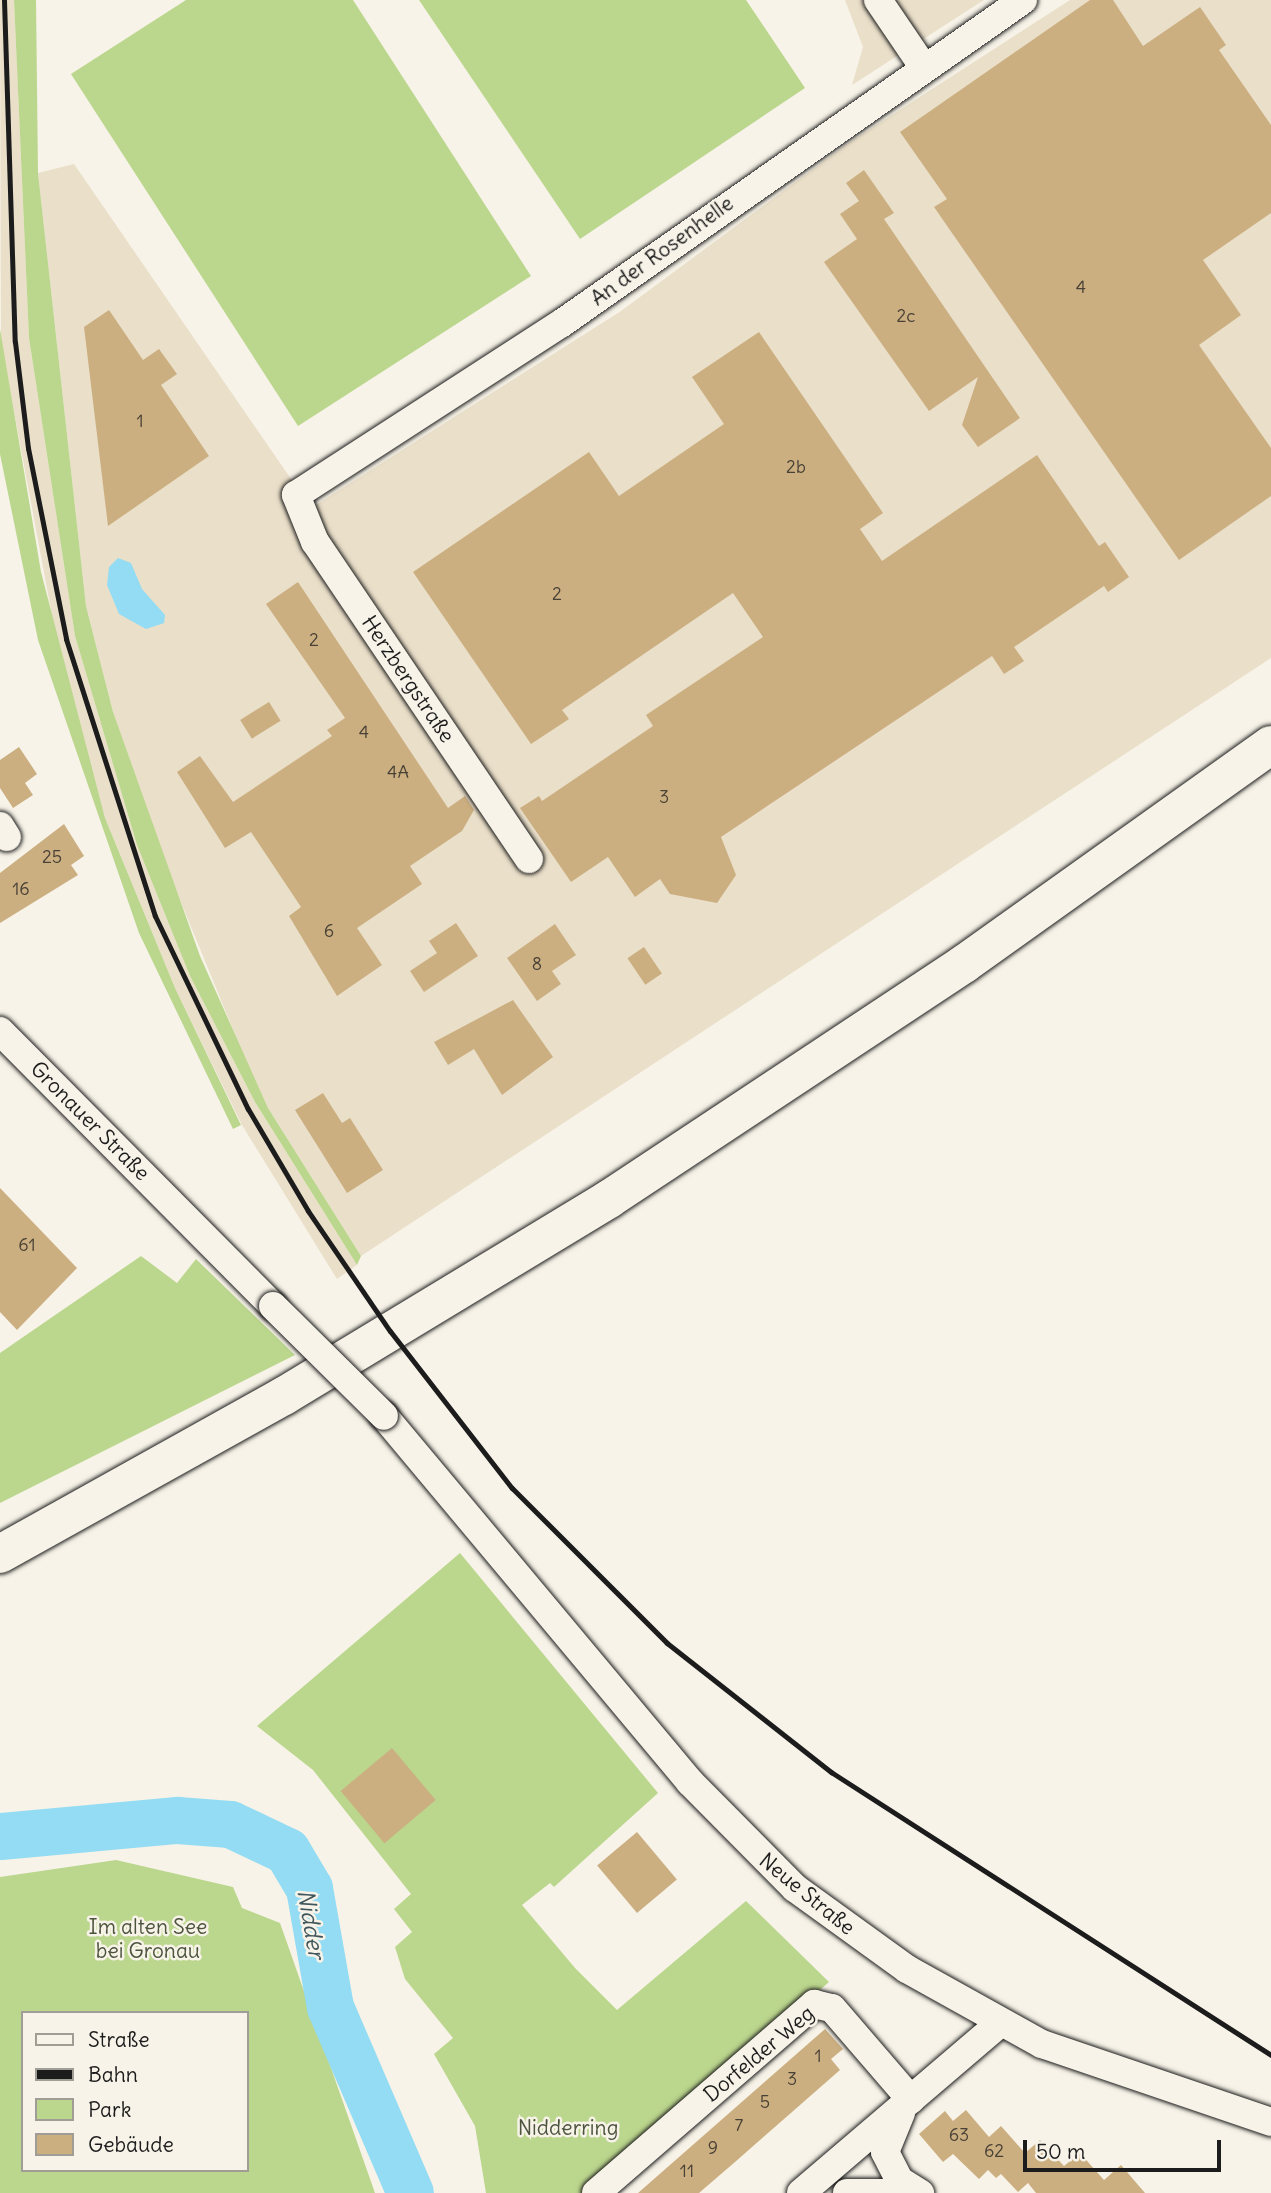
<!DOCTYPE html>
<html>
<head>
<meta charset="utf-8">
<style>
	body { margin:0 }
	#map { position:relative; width:1271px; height:2193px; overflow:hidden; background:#f7f3e8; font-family:Delius,sans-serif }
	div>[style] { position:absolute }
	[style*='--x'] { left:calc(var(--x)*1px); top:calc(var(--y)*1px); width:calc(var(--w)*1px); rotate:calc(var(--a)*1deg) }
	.built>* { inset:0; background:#eadfc9 }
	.green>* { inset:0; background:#bbd68d }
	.water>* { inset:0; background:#93dcf4 }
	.river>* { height:47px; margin:-23.5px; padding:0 23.5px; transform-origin:23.5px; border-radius:23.5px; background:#93dcf4 }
	.building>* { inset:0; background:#ccaf81; transform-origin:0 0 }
	.roads { filter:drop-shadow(0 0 2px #1c1c1c) drop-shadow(0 0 2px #1c1c1c) }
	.street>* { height:28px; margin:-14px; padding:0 14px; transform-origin:14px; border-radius:14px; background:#f7f3e8 }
	.primary>* { height:38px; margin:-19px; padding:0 19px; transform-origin:19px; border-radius:19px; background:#f7f3e8 }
	.rail>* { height:5px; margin:-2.5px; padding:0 2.5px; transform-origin:2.5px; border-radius:2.5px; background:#1c1c1c }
	.bridges { filter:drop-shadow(0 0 2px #1c1c1c) drop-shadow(0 0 2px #1c1c1c) }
	.street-bridge>* { height:28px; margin:-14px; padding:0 14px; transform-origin:14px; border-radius:14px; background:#f7f3e8 }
	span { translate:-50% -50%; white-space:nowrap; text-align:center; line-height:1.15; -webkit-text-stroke:5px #f7f3e8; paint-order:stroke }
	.number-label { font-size:18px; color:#484135 }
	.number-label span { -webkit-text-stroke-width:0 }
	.street-label { font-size:21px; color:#1c1c1c }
	.park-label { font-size:21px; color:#4c543e }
	.water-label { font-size:23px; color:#40565d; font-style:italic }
	.legend { position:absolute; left:21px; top:2011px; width:228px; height:161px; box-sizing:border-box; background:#f7f3e8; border:2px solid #9f9d96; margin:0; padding:9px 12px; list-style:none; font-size:21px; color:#1c1c1c }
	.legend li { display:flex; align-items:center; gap:14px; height:35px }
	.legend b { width:35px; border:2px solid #9f9d96 }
	.scale { position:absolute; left:1023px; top:2140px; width:198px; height:32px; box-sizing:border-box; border:4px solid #1c1c1c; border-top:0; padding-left:9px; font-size:21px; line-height:24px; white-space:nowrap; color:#1c1c1c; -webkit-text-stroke:5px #f7f3e8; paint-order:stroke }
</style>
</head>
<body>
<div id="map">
	<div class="built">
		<i style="clip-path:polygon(0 0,14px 0,29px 338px,75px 636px,137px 845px,190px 976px,255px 1102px,357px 1265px,337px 1279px,242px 1125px,175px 988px,105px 818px,57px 642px,1px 342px)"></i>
		<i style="clip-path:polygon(845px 0,984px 0,852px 85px,863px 47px)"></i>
		<i style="clip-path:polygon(1070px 0,1271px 0,1271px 658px,361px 1256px,268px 1108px,243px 1054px,149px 824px,113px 712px,86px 606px,38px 173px,74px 164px,311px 508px,621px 311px,847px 144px)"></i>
	</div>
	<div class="green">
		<i style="clip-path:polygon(14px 0,36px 0,38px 173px,86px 606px,113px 712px,200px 956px,268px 1108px,361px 1256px,357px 1265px,255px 1102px,190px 976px,137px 845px,75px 636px,29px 338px)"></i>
		<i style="clip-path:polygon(186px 0,353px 0,531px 276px,298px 426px,71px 74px)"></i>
		<i style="clip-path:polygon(419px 0,746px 0,805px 88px,580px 239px)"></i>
		<i style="clip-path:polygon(0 329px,41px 572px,105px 818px,175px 988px,241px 1125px,233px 1129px,139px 933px,38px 640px,0 454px)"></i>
		<i style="clip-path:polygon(141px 1256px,177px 1283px,196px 1259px,295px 1355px,0 1503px,0 1353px)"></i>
		<i style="clip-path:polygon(460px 1553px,658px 1793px,554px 1887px,550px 1883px,522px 1905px,575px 1968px,617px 2010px,746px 1901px,829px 1982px,584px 2193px,486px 2193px,475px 2126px,434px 2054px,453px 2038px,405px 1979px,395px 1947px,412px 1932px,394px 1909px,411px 1894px,313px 1770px,257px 1726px)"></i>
		<i style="clip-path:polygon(evenodd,116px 1860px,233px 1887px,242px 1908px,280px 1923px,375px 2193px,0 2193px,0 1877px,116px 1860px,23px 2013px,247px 2013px,247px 2170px,23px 2170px,23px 2013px)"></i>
	</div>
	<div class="water">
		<i style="clip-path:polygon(118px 558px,131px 563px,142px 589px,165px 615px,164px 623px,146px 629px,119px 614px,107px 585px,109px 567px)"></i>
	</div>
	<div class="river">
		<i style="--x:0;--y:1836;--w:178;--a:-5.2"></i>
		<i style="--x:177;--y:1820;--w:53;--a:4.3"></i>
		<i style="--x:230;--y:1824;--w:63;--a:25.3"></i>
		<i style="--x:287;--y:1851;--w:43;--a:59.3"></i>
		<i style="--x:309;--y:1888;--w:121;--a:80"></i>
		<i style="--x:330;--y:2007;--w:202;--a:66.7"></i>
	</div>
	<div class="building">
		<i style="clip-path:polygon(1090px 0,1113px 0,1143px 46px,1200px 7px,1226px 45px,1219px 50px,1271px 125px,1271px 213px,1203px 260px,1241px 315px,1199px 345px,1271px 448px,1271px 496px,1179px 560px,934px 207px,947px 199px,900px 132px)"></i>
		<i style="clip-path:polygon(864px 170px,894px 213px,884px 219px,1020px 418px,978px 447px,962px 425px,978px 377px,929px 411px,824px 262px,857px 239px,840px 214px,859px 201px,846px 183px)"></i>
		<i style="clip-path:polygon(109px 310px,143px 360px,159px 349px,177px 374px,161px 385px,209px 456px,108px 526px,84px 327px)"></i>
		<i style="clip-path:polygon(759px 332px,883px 513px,860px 529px,882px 561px,1037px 455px,1099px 546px,1105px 542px,1129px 577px,1108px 592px,1104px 586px,1014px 647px,1024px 661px,1004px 674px,992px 656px,721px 837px,736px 875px,717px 903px,670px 894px,660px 879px,635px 897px,608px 857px,571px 882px,520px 808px,539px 796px,542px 801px,653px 726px,646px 715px,763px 637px,733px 593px,562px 710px,569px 719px,531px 744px,413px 572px,589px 452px,619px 496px,724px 424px,692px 377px)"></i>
		<i style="clip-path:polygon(298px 582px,448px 808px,465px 796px,474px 810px,462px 831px,410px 866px,422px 884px,357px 928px,382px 965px,337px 996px,289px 916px,301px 907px,251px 832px,225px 848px,177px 772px,200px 756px,233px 802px,332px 736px,327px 730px,345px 718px,266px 604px)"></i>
		<i style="left:269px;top:702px;width:22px;height:34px;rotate:58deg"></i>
		<i style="clip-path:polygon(19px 747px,37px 774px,25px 783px,33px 795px,13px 808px,0 788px,0 760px)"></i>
		<i style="clip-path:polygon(64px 824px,84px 856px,71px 865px,78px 875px,0 923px,0 873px)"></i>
		<i style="clip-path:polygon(456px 923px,478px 956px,424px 992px,410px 971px,437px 953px,429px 941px)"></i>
		<i style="clip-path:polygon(555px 924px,576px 955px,552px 971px,561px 984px,537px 1001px,507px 958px)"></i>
		<i style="left:644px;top:947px;width:32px;height:20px;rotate:56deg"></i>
		<i style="clip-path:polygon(513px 1000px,553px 1057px,502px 1095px,474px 1049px,448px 1065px,434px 1042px)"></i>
		<i style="clip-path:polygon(323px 1093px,342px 1123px,350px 1118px,383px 1170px,347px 1193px,295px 1110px)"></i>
		<i style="clip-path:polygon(0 1188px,77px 1268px,17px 1330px,0 1312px)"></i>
		<i style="left:392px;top:1748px;width:68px;height:67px;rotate:50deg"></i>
		<i style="left:637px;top:1832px;width:62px;height:52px;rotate:50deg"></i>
		<i style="clip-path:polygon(825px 2029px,843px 2049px,831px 2059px,840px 2070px,735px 2162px,699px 2193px,638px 2193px)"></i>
		<i style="clip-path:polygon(966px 2110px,989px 2137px,1001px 2126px,1025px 2153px,1040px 2140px,1064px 2166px,1080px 2153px,1104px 2180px,1121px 2165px,1145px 2193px,1036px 2193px,1028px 2183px,1018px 2192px,1001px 2174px,996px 2178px,988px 2170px,979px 2179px,953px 2154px,943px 2162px,919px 2134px,945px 2111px,953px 2121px)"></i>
	</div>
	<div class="roads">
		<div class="street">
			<i style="--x:878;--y:0;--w:78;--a:55.9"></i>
			<i style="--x:0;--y:826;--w:13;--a:58"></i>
			<i style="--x:529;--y:859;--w:382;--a:-124"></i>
			<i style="--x:315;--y:542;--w:51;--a:-112"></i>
			<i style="--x:296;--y:495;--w:317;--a:-32.9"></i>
			<i style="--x:562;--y:323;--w:563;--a:-35.02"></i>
			<i style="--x:0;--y:1031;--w:387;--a:45.2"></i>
			<i style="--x:384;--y:1416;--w:477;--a:50.1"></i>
			<i style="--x:690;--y:1782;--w:149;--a:45.3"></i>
			<i style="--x:795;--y:1888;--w:138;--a:35.9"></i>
			<i style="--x:907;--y:1969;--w:154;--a:29.1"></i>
			<i style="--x:1042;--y:2044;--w:242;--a:18.8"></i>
			<i style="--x:901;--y:2113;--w:42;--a:112.3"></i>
			<i style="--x:885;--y:2152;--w:31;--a:63"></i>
			<i style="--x:899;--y:2180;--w:25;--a:32"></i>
			<i style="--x:596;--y:2193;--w:289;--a:-40.9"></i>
			<i style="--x:814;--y:2004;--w:18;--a:13"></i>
			<i style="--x:832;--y:2008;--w:121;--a:49.3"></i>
			<i style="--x:801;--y:2193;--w:262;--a:-40.5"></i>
			<i style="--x:847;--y:2193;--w:58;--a:0"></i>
		</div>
		<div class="primary">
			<i style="--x:0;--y:1554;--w:325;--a:-29.1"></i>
			<i style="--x:284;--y:1396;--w:380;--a:-31.2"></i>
			<i style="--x:609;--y:1199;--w:426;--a:-33.5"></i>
			<i style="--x:964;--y:964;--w:377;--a:-35.5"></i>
		</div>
	</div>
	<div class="rail">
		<i style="--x:4;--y:0;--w:342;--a:88.2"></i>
		<i style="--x:15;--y:342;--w:107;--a:83"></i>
		<i style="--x:28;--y:448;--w:195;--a:78.7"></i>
		<i style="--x:66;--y:639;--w:291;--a:72.2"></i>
		<i style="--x:155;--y:916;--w:214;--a:64.3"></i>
		<i style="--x:248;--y:1109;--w:118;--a:59.5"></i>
		<i style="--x:308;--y:1211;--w:145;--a:55.7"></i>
		<i style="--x:390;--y:1331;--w:199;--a:52.2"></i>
		<i style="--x:512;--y:1488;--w:219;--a:45"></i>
		<i style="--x:667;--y:1643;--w:209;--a:38.2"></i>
		<i style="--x:831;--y:1772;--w:523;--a:32.75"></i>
	</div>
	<div class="bridges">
		<div class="street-bridge">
			<i style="--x:273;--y:1306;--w:156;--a:44.7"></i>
		</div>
	</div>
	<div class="number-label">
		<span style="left:1081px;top:287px">4</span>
		<span style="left:906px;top:316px">2c</span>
		<span style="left:140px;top:421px">1</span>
		<span style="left:796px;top:467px">2b</span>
		<span style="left:557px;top:594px">2</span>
		<span style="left:314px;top:640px">2</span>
		<span style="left:364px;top:732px">4</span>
		<span style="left:398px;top:772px">4A</span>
		<span style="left:664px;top:797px">3</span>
		<span style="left:52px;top:857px">25</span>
		<span style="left:21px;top:889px">16</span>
		<span style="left:329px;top:931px">6</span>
		<span style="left:537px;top:964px">8</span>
		<span style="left:27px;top:1245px">61</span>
		<span style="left:818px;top:2056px">1</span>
		<span style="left:792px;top:2079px">3</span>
		<span style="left:765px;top:2102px">5</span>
		<span style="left:739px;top:2125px">7</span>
		<span style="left:959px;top:2135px">63</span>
		<span style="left:713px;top:2148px">9</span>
		<span style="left:994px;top:2151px">62</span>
		<span style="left:687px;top:2171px">11</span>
	</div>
	<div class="street-label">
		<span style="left:662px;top:251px;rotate:-36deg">An der Rosenhelle</span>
		<span style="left:408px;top:679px;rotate:56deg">Herzbergstraße</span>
		<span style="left:90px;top:1121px;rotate:45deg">Gronauer Straße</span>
		<span style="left:807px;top:1894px;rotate:39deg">Neue Straße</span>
		<span style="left:759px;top:2054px;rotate:-40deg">Dorfelder Weg</span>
	</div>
	<div class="park-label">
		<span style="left:148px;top:1939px">Im alten See<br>bei Gronau</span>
		<span style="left:568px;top:2128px">Nidderring</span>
	</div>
	<div class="water-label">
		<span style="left:311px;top:1924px;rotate:80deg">Nidder</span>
	</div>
	<ul class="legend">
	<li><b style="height:9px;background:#f7f3e8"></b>Straße</li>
	<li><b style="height:9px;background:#1c1c1c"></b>Bahn</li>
	<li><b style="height:19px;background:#bbd68d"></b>Park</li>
	<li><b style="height:19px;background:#ccaf81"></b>Gebäude</li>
	</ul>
	<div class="scale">50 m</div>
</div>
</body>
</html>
